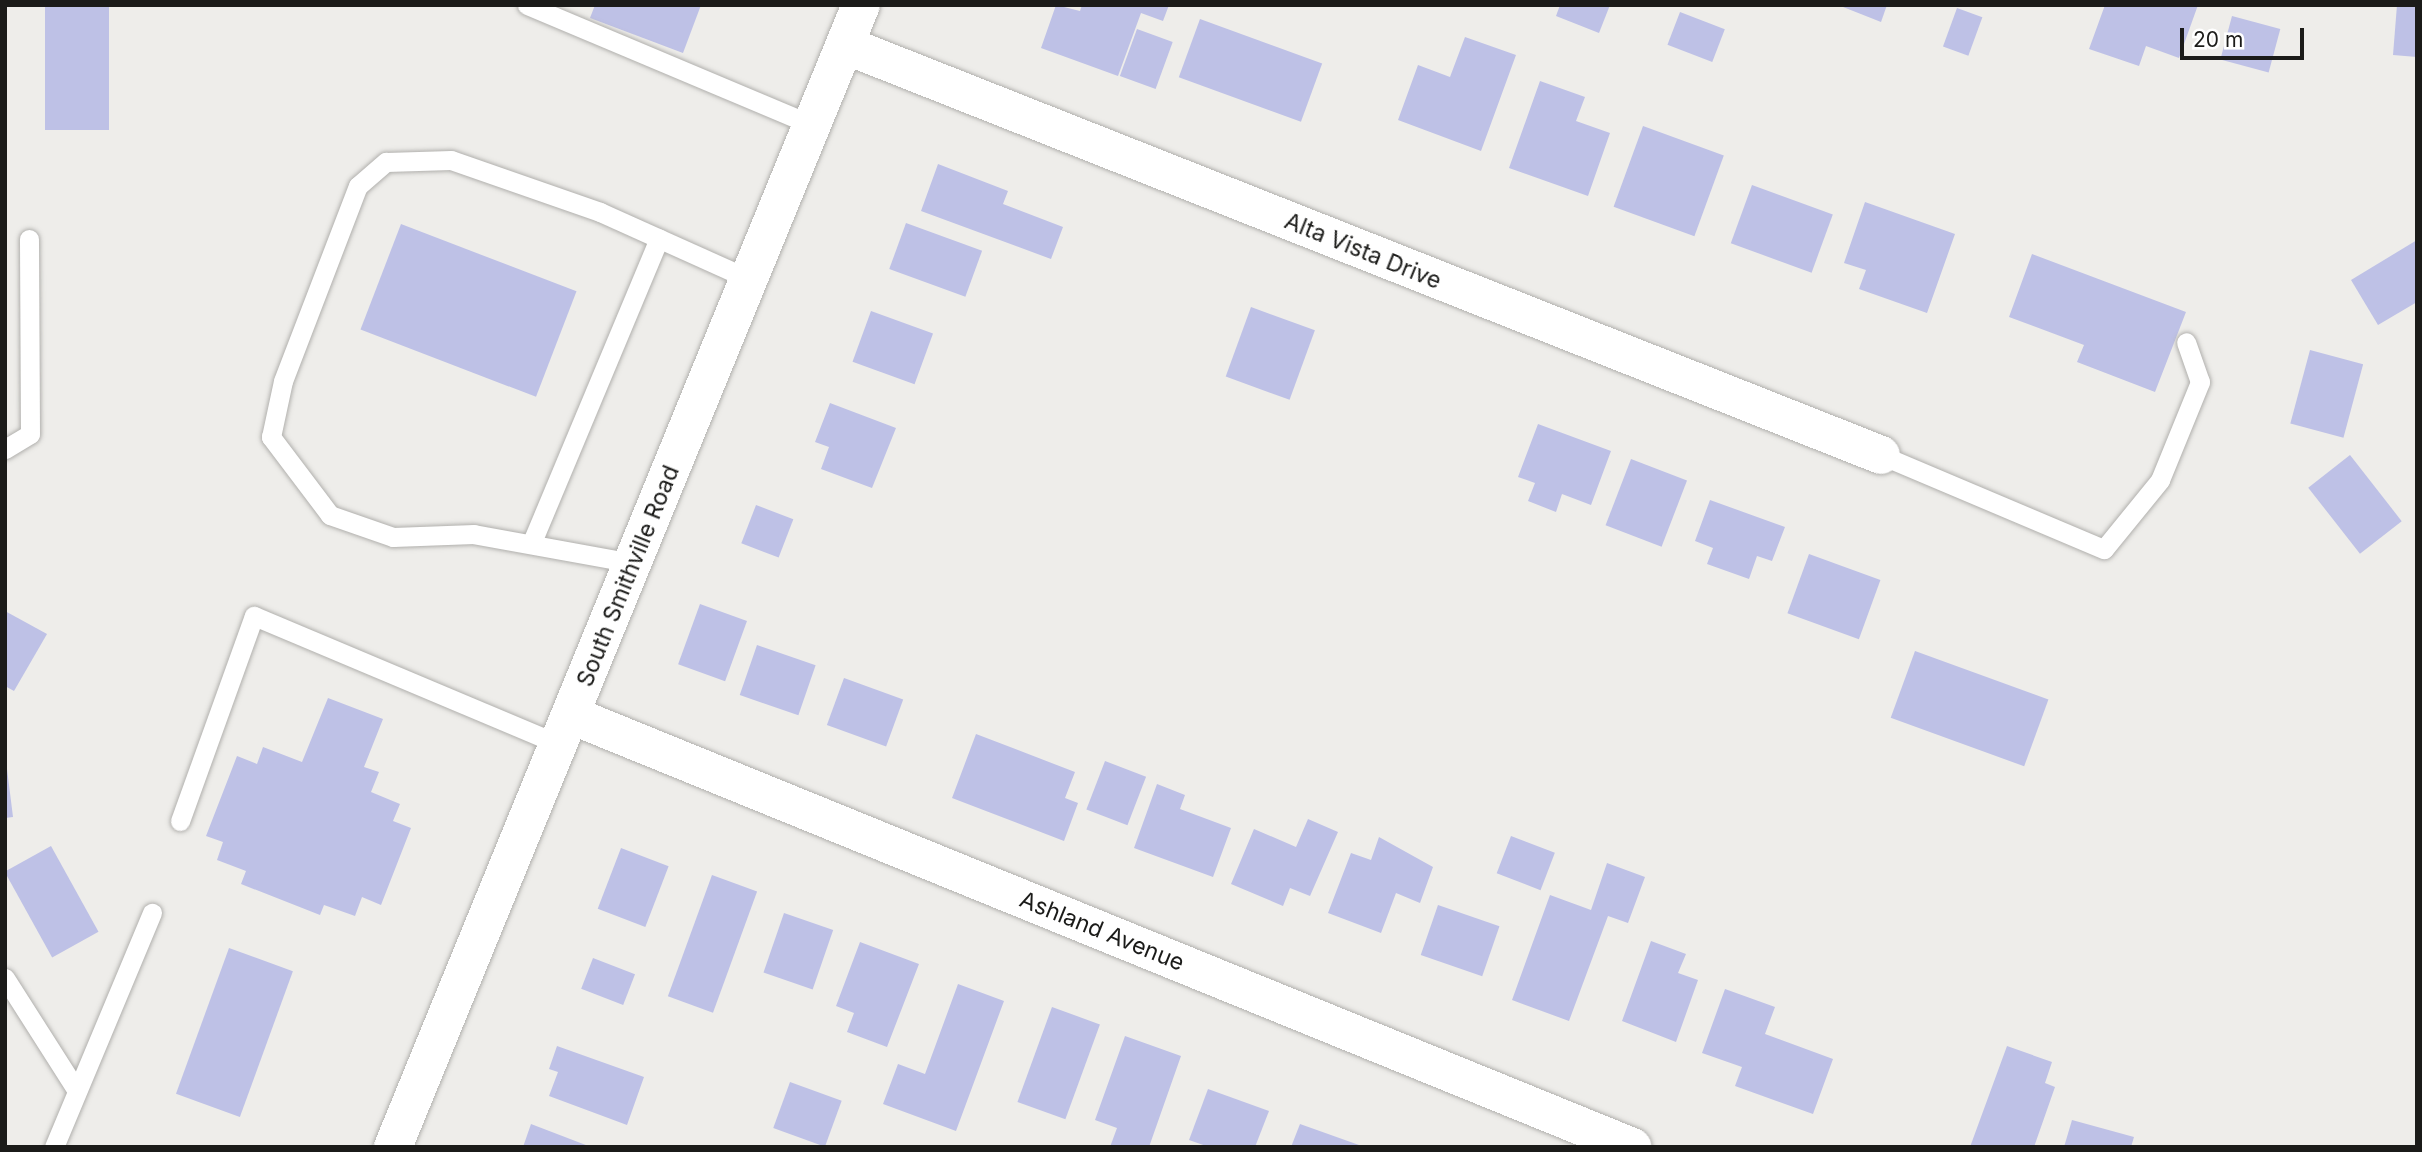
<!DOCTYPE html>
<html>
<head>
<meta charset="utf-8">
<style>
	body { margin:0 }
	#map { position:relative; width:2422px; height:1152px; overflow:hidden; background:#eeedea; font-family:Inter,sans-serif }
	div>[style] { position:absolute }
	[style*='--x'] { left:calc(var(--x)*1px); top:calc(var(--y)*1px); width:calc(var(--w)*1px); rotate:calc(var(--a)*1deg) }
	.building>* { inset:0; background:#bec1e6; transform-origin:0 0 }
	.roads { filter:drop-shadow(0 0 2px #b1b0ad) drop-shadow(0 0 2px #b1b0ad) }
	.lane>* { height:19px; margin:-9.5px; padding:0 9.5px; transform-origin:9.5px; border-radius:9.5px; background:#fff }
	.street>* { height:38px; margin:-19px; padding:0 19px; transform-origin:19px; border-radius:19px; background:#fff }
	.secondary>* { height:38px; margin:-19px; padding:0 19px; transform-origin:19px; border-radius:19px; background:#fff }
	span { translate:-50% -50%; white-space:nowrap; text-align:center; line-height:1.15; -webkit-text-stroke:6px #fff; paint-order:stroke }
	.street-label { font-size:23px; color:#1b1b19 }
	.frame { position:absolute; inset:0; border:7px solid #1b1b19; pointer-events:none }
	.scale { position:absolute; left:2180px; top:28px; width:124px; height:32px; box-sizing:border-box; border:4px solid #1b1b19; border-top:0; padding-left:9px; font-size:21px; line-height:24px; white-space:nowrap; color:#1b1b19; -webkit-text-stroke:5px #fff; paint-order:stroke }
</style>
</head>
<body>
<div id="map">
	<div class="building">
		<i style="left:45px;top:5px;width:64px;height:125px"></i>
		<i style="clip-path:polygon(595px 5px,701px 5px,683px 53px,590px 18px)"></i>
		<i style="clip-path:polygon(1056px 5px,1080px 11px,1082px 5px,1169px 5px,1163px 21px,1141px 13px,1118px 76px,1041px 48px)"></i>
		<i style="clip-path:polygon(1560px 5px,1610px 5px,1599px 33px,1556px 16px)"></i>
		<i style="clip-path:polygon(1838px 5px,1887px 5px,1881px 22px)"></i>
		<i style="clip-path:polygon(2105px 5px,2198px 5px,2179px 58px,2146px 46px,2139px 66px,2089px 49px)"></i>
		<i style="clip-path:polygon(2397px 5px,2417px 5px,2417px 57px,2393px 55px)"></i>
		<i style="left:1957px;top:8px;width:27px;height:41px;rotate:20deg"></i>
		<i style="left:1680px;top:12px;width:48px;height:35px;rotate:21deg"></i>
		<i style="left:2232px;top:16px;width:50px;height:45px;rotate:15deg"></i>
		<i style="left:1200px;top:19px;width:130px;height:62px;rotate:20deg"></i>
		<i style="left:1137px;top:29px;width:38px;height:50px;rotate:20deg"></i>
		<i style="clip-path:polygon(1465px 37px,1516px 55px,1481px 151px,1398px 120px,1418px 65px,1450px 77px)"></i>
		<i style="clip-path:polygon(1540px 81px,1585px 97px,1576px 121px,1610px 133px,1588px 196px,1509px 168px)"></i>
		<i style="left:1643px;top:126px;width:86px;height:86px;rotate:20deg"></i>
		<i style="clip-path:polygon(938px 164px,1008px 191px,1003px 204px,1063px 227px,1051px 259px,921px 211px)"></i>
		<i style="left:1752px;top:185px;width:86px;height:62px;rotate:20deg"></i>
		<i style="clip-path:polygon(1865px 202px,1955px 234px,1927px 313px,1859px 289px,1866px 270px,1844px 263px)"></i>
		<i style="left:906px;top:223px;width:81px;height:49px;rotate:20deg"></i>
		<i style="left:401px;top:224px;width:188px;height:113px;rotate:21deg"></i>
		<i style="clip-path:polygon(2417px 240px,2417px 302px,2378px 325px,2351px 280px)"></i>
		<i style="clip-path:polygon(2032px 254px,2186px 312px,2155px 392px,2077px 362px,2084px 345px,2009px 317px)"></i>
		<i style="left:1251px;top:307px;width:68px;height:74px;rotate:20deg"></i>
		<i style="left:871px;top:311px;width:66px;height:54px;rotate:20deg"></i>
		<i style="left:2310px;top:350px;width:55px;height:76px;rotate:15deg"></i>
		<i style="clip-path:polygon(830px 403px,896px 428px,872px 488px,821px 469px,829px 447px,815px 442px)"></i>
		<i style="clip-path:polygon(1538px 424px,1611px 451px,1591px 505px,1562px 494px,1556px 512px,1528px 501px,1535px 483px,1518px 477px)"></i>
		<i style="left:2350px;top:455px;width:84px;height:53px;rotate:52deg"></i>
		<i style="left:1631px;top:459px;width:60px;height:71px;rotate:21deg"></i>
		<i style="clip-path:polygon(1710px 500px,1785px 527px,1772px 561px,1757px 556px,1749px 579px,1707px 564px,1713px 548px,1695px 541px)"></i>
		<i style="left:756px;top:505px;width:40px;height:41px;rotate:21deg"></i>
		<i style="left:1809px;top:554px;width:76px;height:63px;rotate:20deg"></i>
		<i style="left:700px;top:604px;width:50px;height:64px;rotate:20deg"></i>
		<i style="clip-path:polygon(5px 611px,47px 634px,14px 691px,5px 686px)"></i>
		<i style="left:757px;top:645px;width:62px;height:53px;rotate:19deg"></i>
		<i style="left:1915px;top:651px;width:142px;height:71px;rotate:20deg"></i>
		<i style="left:844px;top:678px;width:63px;height:50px;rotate:20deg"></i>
		<i style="clip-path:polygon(328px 698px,383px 719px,364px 767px,379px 772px,371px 792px,400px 804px,393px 821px,411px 828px,381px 905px,362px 897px,355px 916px,324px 905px,320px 915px,241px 884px,246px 871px,217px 860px,223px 842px,206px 836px,237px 756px,257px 764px,263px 747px,302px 762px)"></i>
		<i style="clip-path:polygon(976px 734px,1075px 772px,1065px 798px,1078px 803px,1064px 841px,952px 798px)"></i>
		<i style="clip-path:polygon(5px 753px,13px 817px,5px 818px)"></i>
		<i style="left:1105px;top:761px;width:44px;height:52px;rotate:21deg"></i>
		<i style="clip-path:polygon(1157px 784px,1185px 795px,1180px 809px,1231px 828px,1213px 877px,1134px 848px)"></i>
		<i style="clip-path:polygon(1308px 819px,1338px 832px,1310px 896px,1290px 888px,1283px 906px,1231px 884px,1254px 829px,1296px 847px)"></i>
		<i style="left:1511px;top:836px;width:47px;height:40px;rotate:21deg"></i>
		<i style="clip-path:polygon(1379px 837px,1433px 867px,1420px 903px,1396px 893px,1381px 933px,1328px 913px,1351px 853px,1371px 860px)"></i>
		<i style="left:51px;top:846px;width:98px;height:53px;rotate:61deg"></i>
		<i style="left:621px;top:848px;width:51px;height:65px;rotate:21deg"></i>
		<i style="clip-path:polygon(1607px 863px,1645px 877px,1628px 923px,1608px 916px,1569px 1021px,1512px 1000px,1550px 895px,1591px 910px)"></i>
		<i style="left:712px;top:875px;width:48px;height:129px;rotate:20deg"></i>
		<i style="left:1438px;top:905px;width:65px;height:53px;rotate:19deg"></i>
		<i style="left:784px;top:913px;width:52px;height:63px;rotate:19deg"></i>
		<i style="clip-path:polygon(1651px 941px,1686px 954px,1678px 973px,1698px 980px,1676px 1042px,1622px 1021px)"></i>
		<i style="clip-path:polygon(860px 942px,919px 964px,887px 1047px,847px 1032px,854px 1013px,836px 1006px)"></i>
		<i style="left:229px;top:948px;width:68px;height:155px;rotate:20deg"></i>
		<i style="left:593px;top:958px;width:45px;height:33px;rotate:21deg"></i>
		<i style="clip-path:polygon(958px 984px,1004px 1001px,956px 1131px,883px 1104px,898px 1064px,925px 1074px)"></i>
		<i style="clip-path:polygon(1725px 989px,1775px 1007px,1765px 1034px,1833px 1059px,1813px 1114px,1735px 1086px,1742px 1067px,1702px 1053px)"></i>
		<i style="left:1052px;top:1007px;width:51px;height:101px;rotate:20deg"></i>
		<i style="clip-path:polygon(1125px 1036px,1181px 1056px,1149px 1147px,1110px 1147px,1117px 1128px,1095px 1120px)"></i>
		<i style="clip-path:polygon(557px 1046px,644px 1077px,627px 1125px,549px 1096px,558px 1072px,549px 1069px)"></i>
		<i style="clip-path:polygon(2007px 1046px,2052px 1062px,2045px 1083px,2055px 1087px,2034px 1147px,1970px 1147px)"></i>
		<i style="left:790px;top:1082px;width:55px;height:49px;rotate:20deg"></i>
		<i style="clip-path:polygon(1208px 1089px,1269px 1111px,1255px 1147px,1209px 1147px,1189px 1140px)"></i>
		<i style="clip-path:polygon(2072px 1120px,2134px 1137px,2131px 1147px,2064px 1147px)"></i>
		<i style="clip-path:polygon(531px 1124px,591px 1147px,523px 1147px)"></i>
		<i style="clip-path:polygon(1300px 1124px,1359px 1145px,1358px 1147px,1291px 1147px)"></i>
	</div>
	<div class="roads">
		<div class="lane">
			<i style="--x:527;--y:5;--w:309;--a:22.8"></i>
			<i style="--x:5;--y:449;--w:29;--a:-31"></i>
			<i style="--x:30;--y:434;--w:195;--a:-90.3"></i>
			<i style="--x:1881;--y:455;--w:242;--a:22.9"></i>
			<i style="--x:2104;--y:549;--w:89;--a:-50.9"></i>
			<i style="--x:2160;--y:480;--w:106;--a:-67.8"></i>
			<i style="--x:2200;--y:382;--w:42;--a:-109.3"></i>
			<i style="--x:532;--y:542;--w:329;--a:-67.3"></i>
			<i style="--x:633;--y:563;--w:162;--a:-169.7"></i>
			<i style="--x:474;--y:534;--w:81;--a:177.9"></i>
			<i style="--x:393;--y:537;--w:67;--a:-160.8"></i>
			<i style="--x:330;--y:515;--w:98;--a:-127.1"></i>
			<i style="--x:271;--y:437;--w:57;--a:-77.9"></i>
			<i style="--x:283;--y:381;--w:209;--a:-69"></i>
			<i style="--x:358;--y:186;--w:37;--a:-41"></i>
			<i style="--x:386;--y:162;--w:65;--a:-1.8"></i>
			<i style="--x:451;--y:160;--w:158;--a:19.2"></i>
			<i style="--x:600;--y:212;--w:163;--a:24.2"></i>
			<i style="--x:180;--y:821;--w:218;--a:-70.2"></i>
			<i style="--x:254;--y:616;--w:331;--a:22.8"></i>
			<i style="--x:5;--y:978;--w:134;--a:57.5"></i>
			<i style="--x:54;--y:1147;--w:254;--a:-67.3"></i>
		</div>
		<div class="street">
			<i style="--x:845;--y:45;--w:1114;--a:21.59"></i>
			<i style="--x:571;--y:715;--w:1146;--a:22.15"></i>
		</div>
		<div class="secondary">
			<i style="--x:393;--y:1147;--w:1234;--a:-67.72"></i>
		</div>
	</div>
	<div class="street-label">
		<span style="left:1363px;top:251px;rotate:22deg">Alta Vista Drive</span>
		<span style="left:628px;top:576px;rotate:-68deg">South Smithville Road</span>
		<span style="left:1102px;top:931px;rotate:22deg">Ashland Avenue</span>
	</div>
	<div class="frame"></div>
	<div class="scale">20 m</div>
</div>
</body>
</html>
